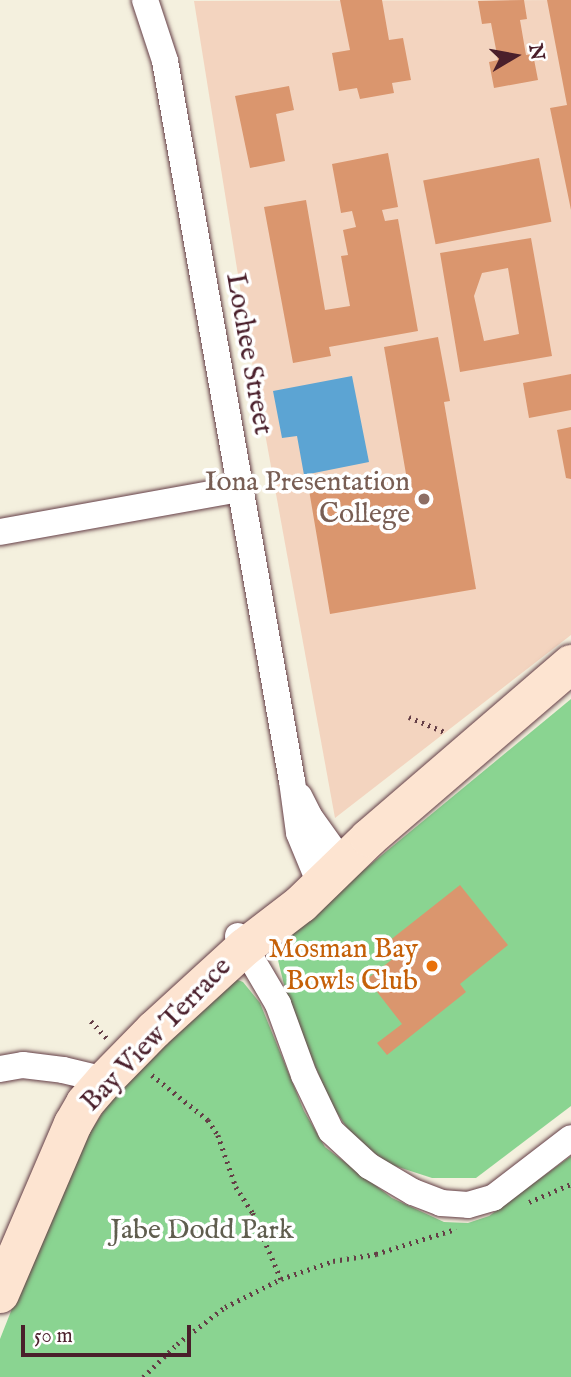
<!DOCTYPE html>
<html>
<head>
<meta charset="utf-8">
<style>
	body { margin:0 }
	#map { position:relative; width:571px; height:1377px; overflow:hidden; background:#f4f0de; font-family:"IM FELL English",serif }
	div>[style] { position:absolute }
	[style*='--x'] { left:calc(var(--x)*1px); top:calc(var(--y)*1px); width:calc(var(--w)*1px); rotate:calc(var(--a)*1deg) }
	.built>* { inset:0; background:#f3d4bf }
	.green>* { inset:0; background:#8ad491 }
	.water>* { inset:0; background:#5ca4d3 }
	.building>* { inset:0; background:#da966e; transform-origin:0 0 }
	.path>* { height:4.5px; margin-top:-2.25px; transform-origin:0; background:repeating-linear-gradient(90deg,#643e46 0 2px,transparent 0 7px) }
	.roads { filter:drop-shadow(0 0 2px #643e46) drop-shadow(0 0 2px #643e46) }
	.street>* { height:26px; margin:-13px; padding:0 13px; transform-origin:13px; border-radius:13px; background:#fff }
	.secondary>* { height:38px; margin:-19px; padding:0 19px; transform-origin:19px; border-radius:19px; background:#fde4d1 }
	.dots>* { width:19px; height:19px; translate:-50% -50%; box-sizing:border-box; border:4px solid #fff; border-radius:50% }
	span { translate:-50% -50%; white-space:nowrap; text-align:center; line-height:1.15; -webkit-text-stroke:7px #fff; paint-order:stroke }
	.street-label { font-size:28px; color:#4a1f2b }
	.education-label { font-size:28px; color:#785e54 }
	.right { translate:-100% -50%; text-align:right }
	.food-label { font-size:28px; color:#c56008 }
	.park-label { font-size:28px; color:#605e4f }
	.north { position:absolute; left:480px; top:21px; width:70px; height:70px; -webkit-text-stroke:5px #fff; paint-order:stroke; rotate:80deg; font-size:19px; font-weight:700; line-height:28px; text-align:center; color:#4a1f2b }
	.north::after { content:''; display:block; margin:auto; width:24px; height:32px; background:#4a1f2b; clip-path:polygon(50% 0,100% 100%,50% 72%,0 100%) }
	.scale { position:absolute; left:21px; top:1325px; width:170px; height:32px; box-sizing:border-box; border:4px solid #4a1f2b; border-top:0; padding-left:9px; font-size:21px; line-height:24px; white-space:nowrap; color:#4a1f2b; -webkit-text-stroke:5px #fff; paint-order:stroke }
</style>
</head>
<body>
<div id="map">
	<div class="built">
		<i style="clip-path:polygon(571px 0,571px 635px,335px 818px,252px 362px,194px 1px)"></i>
	</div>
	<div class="green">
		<i style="clip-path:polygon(571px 699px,571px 1106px,476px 1178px,432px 1178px,389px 1164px,353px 1137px,331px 1104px,288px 1001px,274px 944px)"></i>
		<i style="clip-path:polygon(225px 975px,243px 982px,260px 1003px,304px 1111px,325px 1147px,392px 1198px,444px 1222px,468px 1223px,489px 1216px,571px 1156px,571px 1377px,0 1377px,0 1339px,68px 1167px,110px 1101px)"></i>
	</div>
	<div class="water">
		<i style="clip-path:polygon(352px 376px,369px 462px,304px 475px,297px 436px,282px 438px,273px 391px)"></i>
	</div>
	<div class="building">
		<i style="clip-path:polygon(340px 0,382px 0,389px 40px,403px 38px,411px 80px,392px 83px,394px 93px,360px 99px,357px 88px,339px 91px,332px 53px,350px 50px)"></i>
		<i style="clip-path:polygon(524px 0,527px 19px,520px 20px,526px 55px,533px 54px,538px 80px,494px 88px,489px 62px,498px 60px,491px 23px,482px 24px,478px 1px)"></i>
		<i style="clip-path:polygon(547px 0,571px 0,571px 210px,550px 108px,567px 105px)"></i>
		<i style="clip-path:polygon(289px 86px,294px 110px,276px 114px,285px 161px,250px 168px,235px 96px)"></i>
		<i style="clip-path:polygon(388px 153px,398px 207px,382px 210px,385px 221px,398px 219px,418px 331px,329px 347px,331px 356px,293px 363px,264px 207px,306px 200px,325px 310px,350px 306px,341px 256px,348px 255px,343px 230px,356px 227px,352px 211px,341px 213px,332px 164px)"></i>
		<i style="left:539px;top:158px;width:65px;height:118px;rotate:79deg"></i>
		<i style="clip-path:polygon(evenodd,531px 238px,552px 356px,460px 372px,440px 253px,531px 238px,508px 268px,519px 334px,484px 341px,474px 296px,482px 273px,508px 268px)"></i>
		<i style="clip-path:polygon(438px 337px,450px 401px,444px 402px,476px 589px,330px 614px,309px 490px,406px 474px,384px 347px)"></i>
		<i style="clip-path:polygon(571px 374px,571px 410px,529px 418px,523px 383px)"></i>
		<i style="clip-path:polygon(571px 427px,571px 479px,566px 478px,557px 430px)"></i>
		<i style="clip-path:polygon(460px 885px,508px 945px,460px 984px,466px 992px,387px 1055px,377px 1043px,402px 1024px,367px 979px,399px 954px,389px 941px)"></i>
	</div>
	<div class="path">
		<i style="--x:409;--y:717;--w:41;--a:22.8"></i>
		<i style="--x:91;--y:1021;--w:23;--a:47"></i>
		<i style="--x:152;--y:1075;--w:72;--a:38.8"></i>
		<i style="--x:208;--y:1120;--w:18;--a:56"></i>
		<i style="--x:218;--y:1135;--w:55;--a:70.9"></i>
		<i style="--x:236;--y:1187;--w:31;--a:57"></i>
		<i style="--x:253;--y:1213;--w:72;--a:67"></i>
		<i style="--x:529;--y:1202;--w:46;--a:-23.2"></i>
		<i style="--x:143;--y:1377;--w:47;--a:-44.1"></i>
		<i style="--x:177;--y:1344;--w:61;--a:-37.6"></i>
		<i style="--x:225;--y:1307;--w:63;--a:-26.6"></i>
		<i style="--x:281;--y:1279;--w:55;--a:-19.1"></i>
		<i style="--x:333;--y:1261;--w:44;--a:-9.2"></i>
		<i style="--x:376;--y:1254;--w:84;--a:-17.4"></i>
	</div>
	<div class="roads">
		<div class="street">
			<i style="--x:145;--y:0;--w:64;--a:71.8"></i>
			<i style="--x:165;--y:61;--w:731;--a:80"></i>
			<i style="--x:292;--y:781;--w:52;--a:82.3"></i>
			<i style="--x:299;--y:833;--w:57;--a:67.5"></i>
			<i style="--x:0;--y:532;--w:243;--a:-10.2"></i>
			<i style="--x:299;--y:796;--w:22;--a:63"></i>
			<i style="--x:309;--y:816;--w:60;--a:54.5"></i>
			<i style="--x:238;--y:936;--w:79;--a:59.5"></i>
			<i style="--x:278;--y:1004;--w:76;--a:69.9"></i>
			<i style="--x:304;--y:1075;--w:62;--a:64.3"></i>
			<i style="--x:331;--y:1131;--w:52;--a:42.6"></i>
			<i style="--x:369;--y:1166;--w:51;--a:30.6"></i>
			<i style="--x:413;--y:1192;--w:30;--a:21"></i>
			<i style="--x:441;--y:1203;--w:27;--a:4"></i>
			<i style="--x:468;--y:1205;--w:26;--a:-16"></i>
			<i style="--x:493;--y:1198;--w:98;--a:-37.6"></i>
			<i style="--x:0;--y:1069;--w:23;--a:-10"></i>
			<i style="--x:23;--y:1065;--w:40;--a:7.1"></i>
			<i style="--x:63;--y:1070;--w:43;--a:13.4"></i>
		</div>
		<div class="secondary">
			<i style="--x:0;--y:1294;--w:185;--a:-66.8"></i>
			<i style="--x:73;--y:1124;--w:24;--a:-60"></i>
			<i style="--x:85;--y:1103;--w:30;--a:-49"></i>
			<i style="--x:105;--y:1080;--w:70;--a:-45.6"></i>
			<i style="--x:154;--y:1030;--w:123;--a:-42.4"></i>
			<i style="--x:245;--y:947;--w:71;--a:-37.5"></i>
			<i style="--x:301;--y:904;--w:95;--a:-44.1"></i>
			<i style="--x:369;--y:838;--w:267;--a:-40.7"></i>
		</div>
	</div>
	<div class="dots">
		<i style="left:424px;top:499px;background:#8d6e63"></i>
		<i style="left:432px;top:966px;background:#e8710a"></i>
	</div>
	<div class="street-label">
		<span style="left:248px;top:354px;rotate:80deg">Lochee Street</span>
		<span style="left:157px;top:1035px;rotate:-46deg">Bay View Terrace</span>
	</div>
	<div class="education-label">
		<span class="right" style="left:410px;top:499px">Iona Presentation<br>College</span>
	</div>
	<div class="food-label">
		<span class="right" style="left:418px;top:966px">Mosman Bay<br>Bowls Club</span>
	</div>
	<div class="park-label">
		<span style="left:202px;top:1231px">Jabe Dodd Park</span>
	</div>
	<div class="north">N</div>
	<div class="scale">50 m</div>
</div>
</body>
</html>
